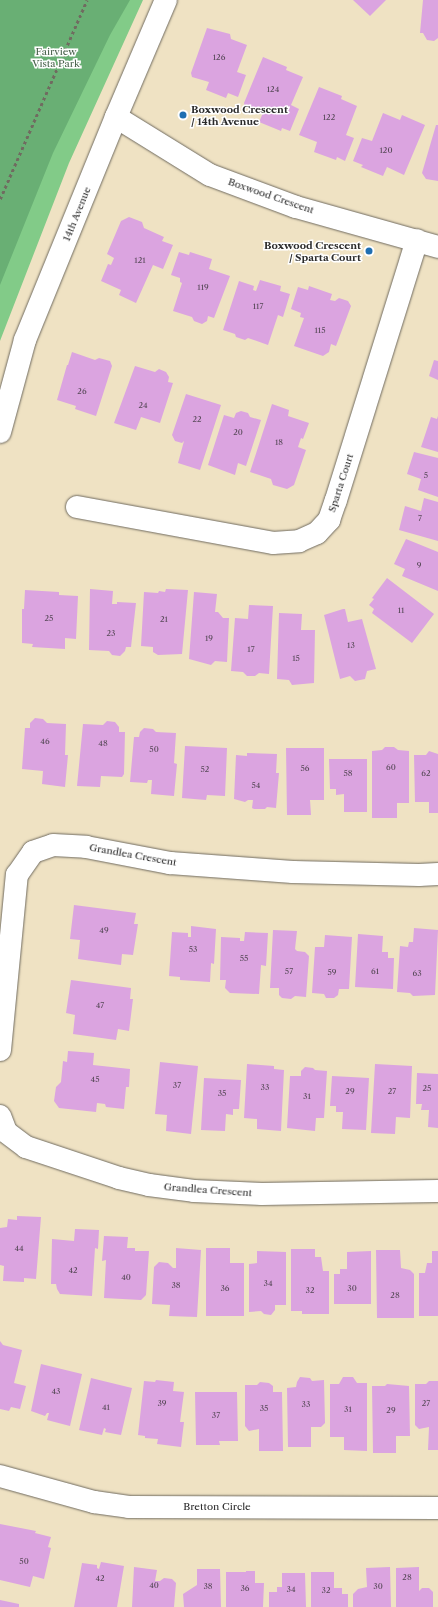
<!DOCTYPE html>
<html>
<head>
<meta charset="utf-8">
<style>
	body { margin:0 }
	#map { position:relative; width:438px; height:1607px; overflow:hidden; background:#efe2c3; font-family:"Libre Caslon Text",serif }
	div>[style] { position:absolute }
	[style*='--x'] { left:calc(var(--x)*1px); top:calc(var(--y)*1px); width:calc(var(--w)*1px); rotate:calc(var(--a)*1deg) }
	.green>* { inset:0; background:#82cb88 }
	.forest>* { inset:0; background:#69af74 }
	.building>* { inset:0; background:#dba4e0 }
	.path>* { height:2.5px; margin-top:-1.25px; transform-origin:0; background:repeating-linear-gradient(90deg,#706b60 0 3px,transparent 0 6px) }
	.roads { filter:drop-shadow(0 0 1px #706b60) drop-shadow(0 0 1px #706b60) }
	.minor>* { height:22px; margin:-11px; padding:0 11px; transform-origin:11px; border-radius:11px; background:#fff }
	.major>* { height:22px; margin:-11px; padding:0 11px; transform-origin:11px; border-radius:11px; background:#fff }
	.dots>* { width:11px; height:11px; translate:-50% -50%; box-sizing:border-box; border:2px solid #fff; border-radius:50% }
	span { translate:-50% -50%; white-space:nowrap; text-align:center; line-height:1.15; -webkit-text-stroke:3px #fff; paint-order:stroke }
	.number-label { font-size:8px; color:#574958 }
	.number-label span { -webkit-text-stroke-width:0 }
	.park-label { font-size:10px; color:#49634c }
	.poi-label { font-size:10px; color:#2b2b2b; font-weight:700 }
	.left { translate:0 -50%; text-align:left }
	.right { translate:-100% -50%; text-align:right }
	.street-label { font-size:10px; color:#2b2b2b }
</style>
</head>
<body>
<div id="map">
	<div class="green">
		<i style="clip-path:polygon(0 0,143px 0,69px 163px,0 341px)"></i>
	</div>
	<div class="forest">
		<i style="clip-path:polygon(0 0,130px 0,110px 35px,53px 153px,0 285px)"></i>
	</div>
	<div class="building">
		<i style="clip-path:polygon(353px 0,386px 0,370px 16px)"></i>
		<i style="clip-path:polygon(423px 0,438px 0,438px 38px,434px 41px,427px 40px,423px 33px,420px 33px)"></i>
		<i style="clip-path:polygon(207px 28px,230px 34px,231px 39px,247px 45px,237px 72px,246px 75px,238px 97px,228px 93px,226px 98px,206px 90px,209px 82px,192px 77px,191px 73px)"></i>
		<i style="clip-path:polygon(263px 57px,287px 67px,286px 70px,303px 77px,291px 105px,299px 109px,290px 131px,282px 128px,281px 131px,259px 122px,263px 113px,245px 107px,244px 103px)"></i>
		<i style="clip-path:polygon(319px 87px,342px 96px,341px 99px,357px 106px,346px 135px,354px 138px,345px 161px,337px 157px,336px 160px,314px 152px,317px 142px,299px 135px)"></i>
		<i style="clip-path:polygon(383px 113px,400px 120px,402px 115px,425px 125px,404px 175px,387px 167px,383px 176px,361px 167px,363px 165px,353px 161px,362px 138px,372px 141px)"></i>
		<i style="clip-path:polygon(436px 125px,438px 125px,438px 181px,426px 179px,422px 173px)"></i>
		<i style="clip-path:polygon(129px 217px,142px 222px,144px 228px,164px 237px,162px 241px,173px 245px,163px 269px,153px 265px,136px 303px,119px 295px,121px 290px,101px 281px,108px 264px,111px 265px,114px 258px,107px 254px,121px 221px)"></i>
		<i style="clip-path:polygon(179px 252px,189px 255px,190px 252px,212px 259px,209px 269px,230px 276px,214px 318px,208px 316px,207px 321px,202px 324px,194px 321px,192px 317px,173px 311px,182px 283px,180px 282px,180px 278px,171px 275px)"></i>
		<i style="clip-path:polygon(260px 280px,281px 286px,280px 291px,290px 294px,283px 317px,278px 315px,268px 345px,248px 338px,245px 340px,236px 337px,235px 334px,223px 330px,239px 281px,254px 286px,253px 290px,256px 291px)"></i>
		<i style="clip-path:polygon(309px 286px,332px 294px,330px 300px,335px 301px,339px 298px,348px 301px,351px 306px,336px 346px,331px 344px,329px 352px,323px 356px,294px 346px,304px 318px,300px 317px,301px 313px,291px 309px,298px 287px,308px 290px)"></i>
		<i style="clip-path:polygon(72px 352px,95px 360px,99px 358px,110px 361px,112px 366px,96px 416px,75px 409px,76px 406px,57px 400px,67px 365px,68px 365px)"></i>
		<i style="clip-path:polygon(434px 360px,438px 361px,438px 380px,429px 376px)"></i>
		<i style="clip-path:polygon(135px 366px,155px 372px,159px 369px,166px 372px,169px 377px,168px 382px,173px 383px,160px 423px,141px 417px,136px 430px,114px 423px)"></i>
		<i style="clip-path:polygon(186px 394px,221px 405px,200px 470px,178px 463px,184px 441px,182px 443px,175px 441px,172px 435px)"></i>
		<i style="clip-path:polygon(272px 404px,289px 410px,288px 416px,309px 423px,303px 439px,301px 438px,298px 447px,306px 450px,294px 485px,287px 489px,273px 485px,271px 479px,250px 472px)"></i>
		<i style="clip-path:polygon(241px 411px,248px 413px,250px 417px,261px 420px,246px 466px,238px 463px,235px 475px,208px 465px,224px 415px,234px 418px,236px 413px)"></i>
		<i style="clip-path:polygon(438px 416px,438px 452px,421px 447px,431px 417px,437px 419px)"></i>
		<i style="clip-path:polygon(414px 452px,438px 458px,438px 497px,418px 490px,421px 479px,407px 474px)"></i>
		<i style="clip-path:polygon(424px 498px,438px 502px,438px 541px,399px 530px,405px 506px,421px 511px)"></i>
		<i style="clip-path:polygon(406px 539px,438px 552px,438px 591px,402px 576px,405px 569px,394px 564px)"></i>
		<i style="clip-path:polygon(387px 578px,434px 614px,412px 643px,372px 613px,374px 609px,369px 605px,374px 599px,372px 598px)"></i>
		<i style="clip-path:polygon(90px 589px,113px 591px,112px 604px,117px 604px,117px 602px,136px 603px,131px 647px,126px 647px,125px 651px,120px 656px,112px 655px,109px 651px,89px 650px)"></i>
		<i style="clip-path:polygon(166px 589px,188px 590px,182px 654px,158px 655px,153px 652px,153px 647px,141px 646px,144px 592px,158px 593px,159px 591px,165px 592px)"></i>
		<i style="clip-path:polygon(25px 590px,59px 592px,59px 595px,78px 596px,76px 639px,65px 638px,65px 649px,32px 647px,33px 644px,22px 643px,22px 609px,24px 609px)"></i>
		<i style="clip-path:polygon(194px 592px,217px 594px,215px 612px,218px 612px,223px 618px,229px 618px,227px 662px,215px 661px,211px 665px,189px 659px)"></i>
		<i style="clip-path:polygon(249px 605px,273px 606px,269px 674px,259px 673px,255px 676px,247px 676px,243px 672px,231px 671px,235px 618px,248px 619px)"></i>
		<i style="clip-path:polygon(343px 609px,345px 609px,348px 622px,362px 619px,376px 669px,367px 671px,365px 679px,355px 681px,350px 676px,340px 679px,324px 615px)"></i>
		<i style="clip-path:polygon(279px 613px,302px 614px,301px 630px,315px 630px,314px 683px,292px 685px,289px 680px,277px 679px)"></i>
		<i style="clip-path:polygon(35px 718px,43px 719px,47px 723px,66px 724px,65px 755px,68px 755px,65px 787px,42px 784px,43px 771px,22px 769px,25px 728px,30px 728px,30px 723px)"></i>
		<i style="clip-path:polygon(107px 721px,115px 722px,119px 727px,119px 732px,125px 732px,124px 774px,122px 777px,101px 776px,100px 787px,77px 786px,83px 724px,103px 725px)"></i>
		<i style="clip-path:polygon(144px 728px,153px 729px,156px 732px,176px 733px,174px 763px,177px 764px,174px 796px,151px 794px,152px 780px,148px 780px,147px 783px,130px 782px,134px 737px,139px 737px,140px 732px)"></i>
		<i style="clip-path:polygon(185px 746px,227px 748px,225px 796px,207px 795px,206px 800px,182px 798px)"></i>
		<i style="clip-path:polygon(385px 747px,394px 747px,398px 750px,409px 751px,409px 803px,397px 803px,397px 818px,372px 818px,372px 751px,382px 750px)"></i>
		<i style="clip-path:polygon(286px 748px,324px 748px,324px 800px,310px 800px,311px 815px,287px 815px)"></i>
		<i style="clip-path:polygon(429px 751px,438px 754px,438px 813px,429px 813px,429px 802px,415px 802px,414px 755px,426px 755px)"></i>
		<i style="clip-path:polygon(247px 753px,277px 754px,276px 773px,279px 773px,276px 808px,267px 807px,265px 809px,254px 809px,252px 808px,253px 800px,248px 800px,245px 802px,234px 799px,236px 755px,247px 756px)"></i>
		<i style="clip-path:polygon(329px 759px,367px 759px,367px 812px,344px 812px,344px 794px,336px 795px,336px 789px,330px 789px)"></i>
		<i style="clip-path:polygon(74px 905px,136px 913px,134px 924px,138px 924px,133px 955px,122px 954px,121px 965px,78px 959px,80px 940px,70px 939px)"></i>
		<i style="clip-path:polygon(191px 926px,216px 929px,214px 964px,211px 963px,210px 982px,180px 980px,180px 977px,169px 976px,172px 932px,188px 933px,188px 937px,191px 937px)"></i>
		<i style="clip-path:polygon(414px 928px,438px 930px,435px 995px,413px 996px,410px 993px,397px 992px,400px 946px,408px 947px,409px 942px,413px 942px)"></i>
		<i style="clip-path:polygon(273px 930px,297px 931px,295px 949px,297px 951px,305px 952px,309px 956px,306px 997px,295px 996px,291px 999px,282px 998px,279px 995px,279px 988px,270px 988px)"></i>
		<i style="clip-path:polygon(245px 932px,268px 933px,266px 966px,261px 965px,259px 994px,230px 993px,225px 988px,226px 980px,220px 980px,221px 937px,240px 938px,240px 941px,244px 941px)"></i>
		<i style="clip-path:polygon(358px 934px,383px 936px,382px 952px,388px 952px,388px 958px,394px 958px,393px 989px,355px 987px)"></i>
		<i style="clip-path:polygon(325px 935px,352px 937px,349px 989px,339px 989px,338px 995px,334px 998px,326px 998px,324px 994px,312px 993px,315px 947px,324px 947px)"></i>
		<i style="clip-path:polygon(71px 980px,131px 988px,130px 999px,133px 999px,129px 1031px,118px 1029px,116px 1040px,73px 1034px,75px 1015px,66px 1013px)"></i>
		<i style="clip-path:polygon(68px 1051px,94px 1053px,93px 1065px,130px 1069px,129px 1087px,126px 1087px,124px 1109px,106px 1107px,105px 1104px,97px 1103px,96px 1112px,59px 1108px,54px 1101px,56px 1087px,61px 1082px,63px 1061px,67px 1062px)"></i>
		<i style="clip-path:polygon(160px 1062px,198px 1066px,191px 1134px,166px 1131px,167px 1115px,155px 1114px)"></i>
		<i style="clip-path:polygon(247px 1064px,274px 1066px,274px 1069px,284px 1070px,281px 1131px,257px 1129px,257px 1119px,244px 1118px)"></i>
		<i style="clip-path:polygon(375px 1064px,412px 1066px,410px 1118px,396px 1117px,395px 1134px,371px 1133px)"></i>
		<i style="clip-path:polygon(305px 1067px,313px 1068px,315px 1070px,327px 1071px,324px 1118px,316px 1118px,315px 1131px,287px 1128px,290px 1076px,301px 1076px,301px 1071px)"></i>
		<i style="clip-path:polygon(417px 1073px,438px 1074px,438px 1128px,428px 1127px,429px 1110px,421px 1110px,422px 1104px,416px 1104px)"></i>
		<i style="clip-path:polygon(332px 1076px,369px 1078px,366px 1130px,342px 1129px,343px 1112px,336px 1112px,336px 1106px,330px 1106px)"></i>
		<i style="clip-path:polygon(204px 1078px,241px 1080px,239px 1109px,233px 1109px,233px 1115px,226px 1114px,225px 1131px,201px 1130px)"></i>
		<i style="clip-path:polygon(17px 1216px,41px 1217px,36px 1279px,24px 1278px,24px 1282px,3px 1281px,4px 1266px,0 1265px,0 1228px,7px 1227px,8px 1219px,17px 1220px)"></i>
		<i style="clip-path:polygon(75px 1229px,99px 1230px,98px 1249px,95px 1248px,92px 1296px,60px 1294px,57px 1289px,56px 1284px,51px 1284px,52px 1239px,74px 1241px)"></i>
		<i style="clip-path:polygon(104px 1236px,128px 1237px,127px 1248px,135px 1248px,135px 1251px,149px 1251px,146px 1295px,141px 1300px,104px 1298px,106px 1260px,102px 1261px)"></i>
		<i style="clip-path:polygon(176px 1248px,201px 1250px,197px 1317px,169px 1316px,170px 1305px,152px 1304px,154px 1267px,159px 1262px,168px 1263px,173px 1268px,176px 1268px)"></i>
		<i style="clip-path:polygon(206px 1248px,230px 1248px,230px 1263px,244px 1263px,244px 1316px,206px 1316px)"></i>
		<i style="clip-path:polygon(291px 1249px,315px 1249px,315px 1257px,321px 1257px,323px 1271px,329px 1271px,329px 1314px,302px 1314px,302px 1311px,291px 1311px)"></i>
		<i style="clip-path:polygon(376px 1250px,400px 1250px,401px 1268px,410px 1270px,414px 1274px,414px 1318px,377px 1318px)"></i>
		<i style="clip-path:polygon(257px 1251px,286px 1252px,286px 1305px,275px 1305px,275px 1310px,271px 1315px,264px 1314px,261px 1311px,249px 1312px,249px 1264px,257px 1263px)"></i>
		<i style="clip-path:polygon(371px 1251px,371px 1304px,334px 1304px,334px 1274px,340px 1274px,340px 1269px,347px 1269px,347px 1252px)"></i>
		<i style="clip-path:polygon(432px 1251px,438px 1251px,438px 1316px,419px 1316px,419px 1273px,425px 1273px,427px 1263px,432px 1263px)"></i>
		<i style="clip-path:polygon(0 1341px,3px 1345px,22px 1350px,14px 1383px,26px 1386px,20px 1409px,11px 1407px,9px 1411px,0 1409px)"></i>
		<i style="clip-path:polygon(41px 1364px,82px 1374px,70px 1426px,47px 1420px,49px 1413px,47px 1413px,45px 1416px,31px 1411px)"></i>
		<i style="clip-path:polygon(300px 1377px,310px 1378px,312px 1381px,324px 1380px,325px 1423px,321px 1427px,311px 1427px,311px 1447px,288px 1447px,287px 1388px,296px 1387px,297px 1382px)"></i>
		<i style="clip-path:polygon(343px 1377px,353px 1377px,357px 1383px,367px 1383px,367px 1451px,344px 1450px,344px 1437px,330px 1437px,330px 1384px,339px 1384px)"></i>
		<i style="clip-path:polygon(91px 1378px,132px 1388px,121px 1435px,105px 1432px,106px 1429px,104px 1428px,102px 1435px,79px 1430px)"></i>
		<i style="clip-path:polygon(156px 1380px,174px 1382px,173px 1391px,184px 1392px,180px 1422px,184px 1422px,181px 1447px,157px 1444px,158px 1439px,145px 1438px,145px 1436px,138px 1435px,144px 1381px,155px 1382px)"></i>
		<i style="clip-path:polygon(429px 1381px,438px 1381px,438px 1450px,428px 1450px,429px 1427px,419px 1429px,415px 1425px,415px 1384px,426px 1384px)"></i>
		<i style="clip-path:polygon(260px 1382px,269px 1383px,273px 1386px,273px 1392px,282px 1392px,283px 1451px,259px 1451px,259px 1429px,249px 1431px,245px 1426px,245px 1385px,257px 1385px)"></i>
		<i style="clip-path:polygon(387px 1384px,409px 1386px,410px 1436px,396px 1436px,396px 1453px,373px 1453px,372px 1386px,385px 1386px)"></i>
		<i style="clip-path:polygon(195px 1392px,237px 1392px,238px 1441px,219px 1441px,220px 1445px,196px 1445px)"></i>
		<i style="clip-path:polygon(0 1524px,36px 1531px,35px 1533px,51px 1537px,48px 1547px,51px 1548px,44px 1579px,33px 1576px,30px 1587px,0 1580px)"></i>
		<i style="clip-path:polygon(101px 1562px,124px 1566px,117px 1607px,74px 1607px,82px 1563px,97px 1565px,97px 1568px,99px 1569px)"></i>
		<i style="clip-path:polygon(134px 1567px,157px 1570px,155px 1581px,160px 1581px,164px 1578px,172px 1579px,176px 1583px,174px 1607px,132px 1607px)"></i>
		<i style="clip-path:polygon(390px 1567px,391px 1607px,353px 1607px,353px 1594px,358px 1589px,367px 1587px,366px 1568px)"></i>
		<i style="clip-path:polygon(419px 1567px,419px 1591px,422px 1588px,429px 1588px,433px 1592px,433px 1607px,396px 1607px,396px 1568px)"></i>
		<i style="clip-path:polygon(197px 1569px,220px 1569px,221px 1607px,184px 1607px,183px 1594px,197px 1585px)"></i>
		<i style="clip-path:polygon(246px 1571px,255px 1571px,255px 1583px,264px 1583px,263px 1607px,226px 1607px,226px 1572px,246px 1572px)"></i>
		<i style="clip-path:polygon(311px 1572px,334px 1572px,334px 1588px,342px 1588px,342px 1594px,348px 1594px,348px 1607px,311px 1607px)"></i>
		<i style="clip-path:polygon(282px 1573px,305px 1573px,306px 1607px,269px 1607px,269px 1592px,277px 1592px,277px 1587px,282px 1587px)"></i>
		<i style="clip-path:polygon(0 1600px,19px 1604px,19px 1607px,0 1607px)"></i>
	</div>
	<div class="path">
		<i style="--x:0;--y:199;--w:217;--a:-66.4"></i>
	</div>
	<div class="roads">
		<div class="minor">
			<i style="--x:116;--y:117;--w:110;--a:31.7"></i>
			<i style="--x:210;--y:175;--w:92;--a:20.4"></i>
			<i style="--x:296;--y:207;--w:148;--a:15.7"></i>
			<i style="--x:77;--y:507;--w:199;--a:10.4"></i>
			<i style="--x:273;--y:543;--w:26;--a:-4"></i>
			<i style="--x:299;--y:541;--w:20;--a:-24"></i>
			<i style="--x:317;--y:533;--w:18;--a:-47"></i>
			<i style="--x:329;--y:520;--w:21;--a:-71"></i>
			<i style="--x:336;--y:500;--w:272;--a:-72.7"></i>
			<i style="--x:0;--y:1050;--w:176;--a:-84.5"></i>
			<i style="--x:17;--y:875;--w:28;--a:-55"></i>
			<i style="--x:33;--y:852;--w:21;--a:-19"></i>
			<i style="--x:53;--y:845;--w:33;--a:3"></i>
			<i style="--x:86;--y:847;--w:86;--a:10.8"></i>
			<i style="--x:170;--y:863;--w:123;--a:4.2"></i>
			<i style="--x:293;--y:872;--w:126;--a:1.4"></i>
			<i style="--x:419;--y:875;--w:19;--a:-3"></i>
			<i style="--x:0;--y:1116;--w:17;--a:69"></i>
			<i style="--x:6;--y:1132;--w:25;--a:37"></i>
			<i style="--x:26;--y:1147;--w:98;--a:18.4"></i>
			<i style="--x:119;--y:1178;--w:31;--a:13"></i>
			<i style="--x:149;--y:1185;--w:45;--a:7.6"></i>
			<i style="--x:194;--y:1191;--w:68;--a:2.5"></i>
			<i style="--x:262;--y:1194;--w:176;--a:-1"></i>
			<i style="--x:0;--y:1476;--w:98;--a:15.5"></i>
			<i style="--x:94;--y:1502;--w:35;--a:8"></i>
			<i style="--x:129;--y:1507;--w:309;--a:0.2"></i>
		</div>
		<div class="major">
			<i style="--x:0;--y:432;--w:95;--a:-74.8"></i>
			<i style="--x:25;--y:340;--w:241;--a:-67.8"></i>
			<i style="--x:116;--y:117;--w:127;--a:-66.9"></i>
		</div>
	</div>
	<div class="dots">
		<i style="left:183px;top:115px;background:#1f6fb2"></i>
		<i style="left:369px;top:251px;background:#1f6fb2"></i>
	</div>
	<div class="number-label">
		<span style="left:219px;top:58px">126</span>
		<span style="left:273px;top:90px">124</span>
		<span style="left:329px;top:118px">122</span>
		<span style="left:386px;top:151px">120</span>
		<span style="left:140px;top:261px">121</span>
		<span style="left:203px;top:288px">119</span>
		<span style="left:258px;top:307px">117</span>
		<span style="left:320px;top:331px">115</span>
		<span style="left:82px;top:392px">26</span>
		<span style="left:143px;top:406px">24</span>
		<span style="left:197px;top:420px">22</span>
		<span style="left:238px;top:433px">20</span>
		<span style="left:279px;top:443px">18</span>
		<span style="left:426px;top:476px">5</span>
		<span style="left:420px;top:519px">7</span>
		<span style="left:419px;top:566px">9</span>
		<span style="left:401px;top:611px">11</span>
		<span style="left:49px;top:619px">25</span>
		<span style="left:164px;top:620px">21</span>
		<span style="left:111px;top:634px">23</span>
		<span style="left:209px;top:639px">19</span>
		<span style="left:351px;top:646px">13</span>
		<span style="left:251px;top:650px">17</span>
		<span style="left:296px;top:659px">15</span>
		<span style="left:45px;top:742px">46</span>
		<span style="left:103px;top:744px">48</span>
		<span style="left:154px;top:750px">50</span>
		<span style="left:391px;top:768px">60</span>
		<span style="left:305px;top:769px">56</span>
		<span style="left:205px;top:770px">52</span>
		<span style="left:348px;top:774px">58</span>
		<span style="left:426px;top:774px">62</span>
		<span style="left:256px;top:786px">54</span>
		<span style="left:104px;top:931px">49</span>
		<span style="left:193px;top:950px">53</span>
		<span style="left:244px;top:959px">55</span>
		<span style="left:289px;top:972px">57</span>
		<span style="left:375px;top:972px">61</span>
		<span style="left:332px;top:973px">59</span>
		<span style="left:417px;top:974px">63</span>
		<span style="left:100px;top:1006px">47</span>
		<span style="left:95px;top:1080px">45</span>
		<span style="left:177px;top:1086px">37</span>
		<span style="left:265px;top:1088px">33</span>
		<span style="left:427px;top:1089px">25</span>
		<span style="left:350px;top:1092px">29</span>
		<span style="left:392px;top:1092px">27</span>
		<span style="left:222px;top:1094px">35</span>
		<span style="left:307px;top:1097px">31</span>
		<span style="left:19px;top:1249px">44</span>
		<span style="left:73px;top:1271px">42</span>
		<span style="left:126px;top:1278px">40</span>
		<span style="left:268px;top:1284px">34</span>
		<span style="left:176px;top:1286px">38</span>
		<span style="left:225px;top:1289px">36</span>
		<span style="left:352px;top:1289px">30</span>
		<span style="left:310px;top:1291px">32</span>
		<span style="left:395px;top:1296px">28</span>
		<span style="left:56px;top:1392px">43</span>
		<span style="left:162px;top:1404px">39</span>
		<span style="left:426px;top:1404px">27</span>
		<span style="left:306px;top:1405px">33</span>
		<span style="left:106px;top:1408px">41</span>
		<span style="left:264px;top:1409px">35</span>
		<span style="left:348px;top:1410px">31</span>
		<span style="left:391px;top:1411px">29</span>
		<span style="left:216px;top:1416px">37</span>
		<span style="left:24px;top:1562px">50</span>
		<span style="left:407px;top:1578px">28</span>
		<span style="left:100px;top:1579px">42</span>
		<span style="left:154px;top:1586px">40</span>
		<span style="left:208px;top:1587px">38</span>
		<span style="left:378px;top:1587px">30</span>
		<span style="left:245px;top:1589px">36</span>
		<span style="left:291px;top:1590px">34</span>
		<span style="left:326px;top:1591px">32</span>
	</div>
	<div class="park-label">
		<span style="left:56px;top:57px">Fairview<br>Vista Park</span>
	</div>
	<div class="poi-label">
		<span class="left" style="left:191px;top:115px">Boxwood Crescent<br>/ 14th Avenue</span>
		<span class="right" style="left:361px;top:251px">Boxwood Crescent<br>/ Sparta Court</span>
	</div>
	<div class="street-label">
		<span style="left:271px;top:196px;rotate:19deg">Boxwood Crescent</span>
		<span style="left:77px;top:214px;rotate:-68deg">14th Avenue</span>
		<span style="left:341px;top:483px;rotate:-72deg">Sparta Court</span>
		<span style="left:133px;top:855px;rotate:10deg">Grandlea Crescent</span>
		<span style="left:208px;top:1190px;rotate:4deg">Grandlea Crescent</span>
		<span style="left:217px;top:1507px">Bretton Circle</span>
	</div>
</div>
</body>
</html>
